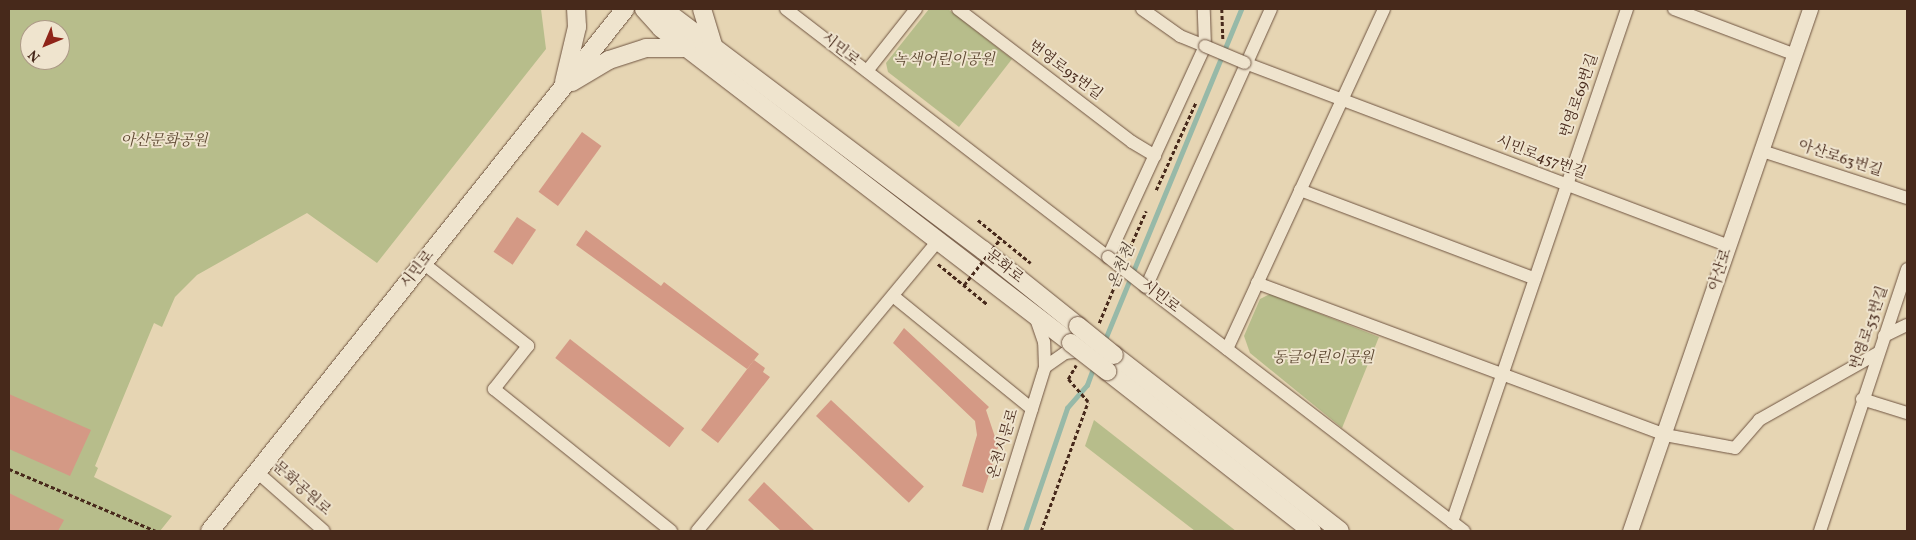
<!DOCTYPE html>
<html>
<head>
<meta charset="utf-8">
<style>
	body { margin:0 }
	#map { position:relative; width:1916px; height:540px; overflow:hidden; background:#e6d5b3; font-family:Vollkorn,"Noto Serif KR",serif }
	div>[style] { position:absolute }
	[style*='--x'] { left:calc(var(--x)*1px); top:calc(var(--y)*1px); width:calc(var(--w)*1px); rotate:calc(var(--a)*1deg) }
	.green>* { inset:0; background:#b7bd8b }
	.stream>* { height:4.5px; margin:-2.25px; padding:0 2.25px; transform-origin:2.25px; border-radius:2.25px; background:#97b9a8 }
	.building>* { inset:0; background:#d49985; transform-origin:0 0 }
	.path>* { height:2.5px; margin-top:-1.25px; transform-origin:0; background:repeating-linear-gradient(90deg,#47291b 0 4px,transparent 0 6.5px) }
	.roads { filter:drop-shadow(0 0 1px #6f5441) drop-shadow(0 0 1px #6f5441) }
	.minor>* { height:12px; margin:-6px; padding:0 6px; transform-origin:6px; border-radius:6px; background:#efe4ce }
	.tertiary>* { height:15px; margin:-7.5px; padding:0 7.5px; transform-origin:7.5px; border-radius:7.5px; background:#efe4ce }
	.secondary>* { height:18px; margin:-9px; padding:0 9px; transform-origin:9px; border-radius:9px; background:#efe4ce }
	.path-bridge>* { height:2.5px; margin-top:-1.25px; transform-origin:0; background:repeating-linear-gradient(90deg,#47291b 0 4px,transparent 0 6.5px) }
	.bridges { filter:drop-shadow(0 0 1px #6f5441) drop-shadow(0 0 1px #6f5441) }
	.minor-bridge>* { height:12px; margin:-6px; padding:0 6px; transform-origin:6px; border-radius:6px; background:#efe4ce }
	.secondary-bridge>* { height:18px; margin:-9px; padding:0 9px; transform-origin:9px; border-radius:9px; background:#efe4ce }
	span { translate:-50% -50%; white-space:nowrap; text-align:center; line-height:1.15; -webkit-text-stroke:4px #efe4ce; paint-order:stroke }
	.street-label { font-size:15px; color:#47291b }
	.park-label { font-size:15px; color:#5d4731; font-style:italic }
	.water-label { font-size:16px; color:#574637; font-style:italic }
	.frame { position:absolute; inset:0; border:10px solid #47291b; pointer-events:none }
	.north { position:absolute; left:20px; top:20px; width:50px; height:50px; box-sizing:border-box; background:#efe4ce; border:1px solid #ac9986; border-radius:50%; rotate:225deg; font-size:14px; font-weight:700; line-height:20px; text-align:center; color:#47291b }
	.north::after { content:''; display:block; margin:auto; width:18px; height:22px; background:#8f2418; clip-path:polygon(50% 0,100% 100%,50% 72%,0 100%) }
</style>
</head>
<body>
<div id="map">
	<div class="green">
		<i style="clip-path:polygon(evenodd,9px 9px,541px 9px,546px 49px,377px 263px,307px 213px,197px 275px,175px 297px,162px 327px,154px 323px,95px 466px,98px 468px,94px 477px,172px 516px,160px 531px,9px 531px,9px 9px,30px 30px,60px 30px,60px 60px,30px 60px,30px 30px)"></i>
		<i style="clip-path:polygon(929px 9px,948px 9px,1012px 59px,959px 127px,888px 72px,886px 63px)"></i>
		<i style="clip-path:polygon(1270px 294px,1379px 337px,1342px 428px,1250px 353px,1244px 336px,1260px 299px)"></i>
		<i style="clip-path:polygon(1094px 420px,1236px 531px,1195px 531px,1085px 446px)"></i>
	</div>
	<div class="stream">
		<i style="--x:1104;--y:342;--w:360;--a:-67.6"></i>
		<i style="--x:1025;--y:531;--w:130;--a:-71.1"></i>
		<i style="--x:1067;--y:408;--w:30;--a:-49"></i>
		<i style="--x:1087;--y:385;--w:20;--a:-70"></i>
	</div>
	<div class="building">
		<i style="left:582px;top:132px;width:24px;height:74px;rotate:36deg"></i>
		<i style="left:517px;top:217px;width:23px;height:42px;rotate:34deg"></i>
		<i style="clip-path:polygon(586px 230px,661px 286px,664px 282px,759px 354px,747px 369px,576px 245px)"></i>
		<i style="clip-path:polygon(904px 328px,989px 407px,986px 410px,996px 440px,1000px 441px,983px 493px,962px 486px,977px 435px,975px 421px,893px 343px)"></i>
		<i style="left:570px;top:339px;width:145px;height:24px;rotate:38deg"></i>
		<i style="clip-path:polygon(754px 360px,765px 368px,763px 372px,770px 377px,718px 443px,701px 430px)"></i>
		<i style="clip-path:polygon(9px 394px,91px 430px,70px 476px,9px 449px)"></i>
		<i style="left:831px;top:400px;width:127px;height:22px;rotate:43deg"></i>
		<i style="clip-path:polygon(764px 482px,815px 531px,781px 531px,748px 500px)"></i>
		<i style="clip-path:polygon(9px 493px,64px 520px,58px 531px,9px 531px)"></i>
	</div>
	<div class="path">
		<i style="--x:1222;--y:9;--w:30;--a:88"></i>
		<i style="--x:1156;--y:190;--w:97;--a:-65.6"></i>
		<i style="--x:978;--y:220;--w:68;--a:39.1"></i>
		<i style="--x:1127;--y:254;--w:47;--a:-66.2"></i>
		<i style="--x:938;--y:264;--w:63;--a:39.2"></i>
		<i style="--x:1099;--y:323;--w:47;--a:-67.3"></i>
		<i style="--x:9;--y:469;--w:160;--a:22.9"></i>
		<i style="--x:1041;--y:531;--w:137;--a:-70"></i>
		<i style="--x:1088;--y:402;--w:30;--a:-131"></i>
		<i style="--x:1068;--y:379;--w:16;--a:-60"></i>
	</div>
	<div class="roads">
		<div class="minor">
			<i style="--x:786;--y:9;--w:406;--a:37.6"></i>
			<i style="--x:1108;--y:257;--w:232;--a:-65.3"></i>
			<i style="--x:1205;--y:46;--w:37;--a:-92"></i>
			<i style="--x:958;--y:9;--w:219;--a:37.4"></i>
			<i style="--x:1132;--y:142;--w:27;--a:31"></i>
			<i style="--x:1142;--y:9;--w:47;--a:35.4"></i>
			<i style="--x:1180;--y:36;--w:27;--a:22"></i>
			<i style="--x:1271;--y:9;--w:305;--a:114.2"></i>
			<i style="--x:1146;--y:287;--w:401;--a:37.5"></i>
			<i style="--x:1674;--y:9;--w:127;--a:20.7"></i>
			<i style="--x:1245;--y:63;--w:517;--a:20.71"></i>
			<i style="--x:867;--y:71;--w:79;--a:-51.7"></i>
			<i style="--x:1762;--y:151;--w:152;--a:18"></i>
			<i style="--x:1300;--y:190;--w:251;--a:20.7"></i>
			<i style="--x:423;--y:263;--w:134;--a:38.3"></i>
			<i style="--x:528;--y:346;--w:55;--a:128.3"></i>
			<i style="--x:494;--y:389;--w:227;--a:38.7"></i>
			<i style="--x:1257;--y:283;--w:435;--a:20.4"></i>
			<i style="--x:1665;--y:435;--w:71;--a:10.5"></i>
			<i style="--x:1735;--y:448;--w:37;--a:-49"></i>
			<i style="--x:1759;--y:420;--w:137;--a:-29.4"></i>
			<i style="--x:893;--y:296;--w:179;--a:39.1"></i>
			<i style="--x:1884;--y:336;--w:25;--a:-26"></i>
			<i style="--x:1227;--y:349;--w:374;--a:-65.2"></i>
			<i style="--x:1045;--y:367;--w:24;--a:-35"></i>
			<i style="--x:1065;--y:353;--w:17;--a:-7"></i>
			<i style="--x:1862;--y:399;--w:47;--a:17.3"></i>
			<i style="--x:257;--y:472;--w:89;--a:41.4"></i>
			<i style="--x:1452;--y:522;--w:542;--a:-71.16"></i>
			<i style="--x:697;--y:531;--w:378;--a:-50.3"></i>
			<i style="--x:994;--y:531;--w:172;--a:-72.7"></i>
			<i style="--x:1045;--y:367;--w:25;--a:-92"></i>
			<i style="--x:1044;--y:342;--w:28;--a:-109"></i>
			<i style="--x:1820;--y:531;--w:276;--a:-71.6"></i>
		</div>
		<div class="tertiary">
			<i style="--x:1630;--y:531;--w:552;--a:-70.97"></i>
		</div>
		<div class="secondary">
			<i style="--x:644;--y:9;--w:25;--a:48"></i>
			<i style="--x:661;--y:28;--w:517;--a:37.53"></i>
			<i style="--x:663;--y:9;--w:401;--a:37"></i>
			<i style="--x:983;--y:250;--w:122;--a:38.7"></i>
			<i style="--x:702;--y:9;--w:37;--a:73"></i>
			<i style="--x:564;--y:82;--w:57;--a:-76.7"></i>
			<i style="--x:577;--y:27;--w:18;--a:-93"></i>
			<i style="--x:572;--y:82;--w:43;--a:-30.7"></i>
			<i style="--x:609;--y:60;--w:39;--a:-18"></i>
			<i style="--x:646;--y:48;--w:41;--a:0"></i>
			<i style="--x:1114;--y:355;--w:286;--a:37.9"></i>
			<i style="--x:1107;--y:371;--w:260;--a:38"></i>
			<i style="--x:210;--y:531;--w:667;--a:-51.51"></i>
		</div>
	</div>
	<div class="path-bridge">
		<i style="--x:964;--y:285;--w:60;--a:-51.8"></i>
	</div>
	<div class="bridges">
		<div class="minor-bridge">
			<i style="--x:1205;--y:46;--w:43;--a:23"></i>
			<i style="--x:1108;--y:257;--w:48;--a:38.3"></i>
		</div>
		<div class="secondary-bridge">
			<i style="--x:1078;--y:326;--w:46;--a:38.9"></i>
			<i style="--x:1071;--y:343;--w:46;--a:37.9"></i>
		</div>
	</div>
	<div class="street-label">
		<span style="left:840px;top:50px;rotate:38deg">시민로</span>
		<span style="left:1065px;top:71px;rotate:37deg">번영로93번길</span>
		<span style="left:1580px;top:96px;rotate:-71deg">번영로69번길</span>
		<span style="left:1541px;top:158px;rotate:21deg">시민로457번길</span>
		<span style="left:1840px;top:159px;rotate:18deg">아산로63번길</span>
		<span style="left:1004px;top:267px;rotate:39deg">문화로</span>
		<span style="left:418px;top:270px;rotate:-52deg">시민로</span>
		<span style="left:1721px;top:270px;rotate:-72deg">아산로</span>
		<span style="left:1160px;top:297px;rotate:38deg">시민로</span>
		<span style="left:1870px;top:328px;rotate:-71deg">번영로53번길</span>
		<span style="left:1004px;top:444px;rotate:-73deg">온천시문로</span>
		<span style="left:301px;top:489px;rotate:42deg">문화공원로</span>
	</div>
	<div class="park-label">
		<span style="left:944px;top:61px">녹색어린이공원</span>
		<span style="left:164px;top:142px">아산문화공원</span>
		<span style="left:1323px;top:359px">동글어린이공원</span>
	</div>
	<div class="water-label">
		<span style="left:1122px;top:267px;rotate:-68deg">온천천</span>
	</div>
	<div class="frame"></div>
	<div class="north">N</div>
</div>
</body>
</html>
